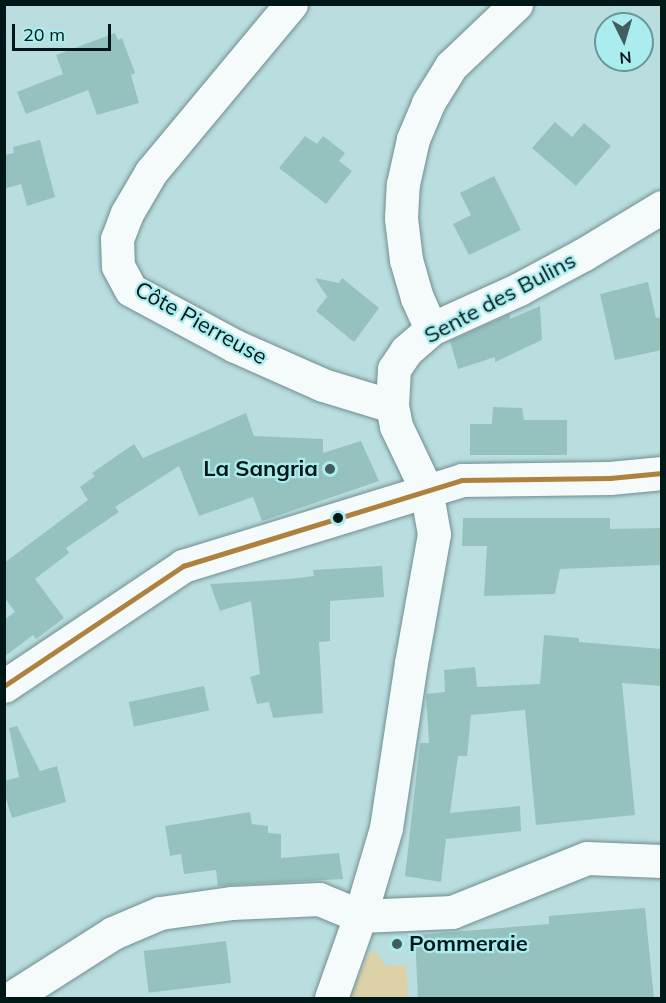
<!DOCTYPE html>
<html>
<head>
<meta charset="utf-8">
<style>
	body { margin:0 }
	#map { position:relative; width:666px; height:1003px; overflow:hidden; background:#badee0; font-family:Mulish,sans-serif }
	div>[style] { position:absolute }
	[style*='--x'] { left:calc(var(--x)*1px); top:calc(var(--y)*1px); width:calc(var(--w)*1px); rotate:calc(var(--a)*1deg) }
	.green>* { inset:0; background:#ddd1a6 }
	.building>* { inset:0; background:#95c2be; transform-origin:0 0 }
	.roads { filter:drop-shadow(0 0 2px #718e8f) drop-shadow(0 0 2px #718e8f) }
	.minor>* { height:33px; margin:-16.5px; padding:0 16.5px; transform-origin:16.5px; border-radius:16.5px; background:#f5fafa }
	.bus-1>* { height:4.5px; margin:-2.25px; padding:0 2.25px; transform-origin:2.25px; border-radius:2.25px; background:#ae813c }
	.dots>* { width:16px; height:16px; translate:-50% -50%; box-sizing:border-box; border:3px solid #abedef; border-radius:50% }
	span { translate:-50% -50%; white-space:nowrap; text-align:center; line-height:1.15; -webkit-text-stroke:4.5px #abedef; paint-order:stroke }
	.street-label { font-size:22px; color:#001718 }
	.poi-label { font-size:22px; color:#001718; font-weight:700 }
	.right { translate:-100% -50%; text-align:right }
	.left { translate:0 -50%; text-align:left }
	.frame { position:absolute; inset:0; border:6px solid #001718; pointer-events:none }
	.north { position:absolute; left:594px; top:12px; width:60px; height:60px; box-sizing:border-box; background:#abedef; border:2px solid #679799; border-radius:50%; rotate:175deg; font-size:16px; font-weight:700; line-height:24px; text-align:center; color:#001718 }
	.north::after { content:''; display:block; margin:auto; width:21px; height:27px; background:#415d5e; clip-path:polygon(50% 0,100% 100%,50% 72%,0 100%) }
	.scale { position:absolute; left:12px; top:24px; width:99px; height:27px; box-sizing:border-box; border:3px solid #001718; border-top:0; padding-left:8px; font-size:18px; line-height:21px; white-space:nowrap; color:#001718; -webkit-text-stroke:4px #abedef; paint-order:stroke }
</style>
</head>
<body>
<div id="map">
	<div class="green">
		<i style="clip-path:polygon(374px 950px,385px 965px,406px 966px,408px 998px,351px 998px,367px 957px)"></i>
	</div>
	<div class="building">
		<i style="clip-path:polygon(115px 33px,118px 40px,122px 38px,135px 73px,131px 75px,139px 103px,97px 115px,88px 90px,26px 114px,17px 92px,63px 74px,56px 55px)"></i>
		<i style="clip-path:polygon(555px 122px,572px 137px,584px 123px,611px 146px,576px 186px,532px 148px)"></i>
		<i style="clip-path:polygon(305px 136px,317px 144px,323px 136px,345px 153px,339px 161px,352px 171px,326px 204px,279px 168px)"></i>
		<i style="clip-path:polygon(40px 140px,55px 197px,27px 206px,21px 184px,4px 189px,4px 155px,14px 153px,13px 147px)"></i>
		<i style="clip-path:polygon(494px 176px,521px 230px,469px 255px,453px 224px,471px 215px,460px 193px)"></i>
		<i style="clip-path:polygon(315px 278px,339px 283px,342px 278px,379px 308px,354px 342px,316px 311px,327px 297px)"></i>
		<i style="clip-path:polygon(648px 282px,656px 318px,662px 317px,662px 350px,615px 360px,600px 294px)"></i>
		<i style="clip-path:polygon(540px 306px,542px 340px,495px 362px,495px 357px,458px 369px,450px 341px,510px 314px,510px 319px)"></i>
		<i style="clip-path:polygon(493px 407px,522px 408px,524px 420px,567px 420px,567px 455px,470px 455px,470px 424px,492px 424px)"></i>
		<i style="clip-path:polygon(246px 413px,254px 436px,323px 439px,323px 453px,361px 441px,379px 481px,262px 521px,253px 497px,199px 516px,179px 466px,115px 507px,119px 512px,66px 548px,69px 553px,35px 579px,64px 618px,36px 639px,33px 635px,4px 657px,4px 620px,15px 612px,4px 597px,4px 563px,88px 500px,80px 487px,95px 476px,92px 473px,134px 444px,143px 458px)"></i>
		<i style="clip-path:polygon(463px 518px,610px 518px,610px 529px,662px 528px,662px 565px,560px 569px,555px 594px,484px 596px,487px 546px,462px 546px)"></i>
		<i style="clip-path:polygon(382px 566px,384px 597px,330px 601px,330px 641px,319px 642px,323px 713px,273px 718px,269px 702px,257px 704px,250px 677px,260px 674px,251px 601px,220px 611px,210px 584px,290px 579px,314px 576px,313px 570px)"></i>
		<i style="clip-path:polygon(544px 635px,579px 638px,579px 642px,662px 649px,662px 686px,622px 683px,635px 815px,536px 825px,525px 710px,471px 715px,467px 756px,458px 756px,450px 813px,520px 806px,521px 831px,446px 839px,441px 882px,405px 876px,420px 743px,429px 743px,426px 694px,445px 692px,444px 670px,475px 667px,477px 687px,540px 684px)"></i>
		<i style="left:204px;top:686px;width:25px;height:77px;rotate:78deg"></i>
		<i style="clip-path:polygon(17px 726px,40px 771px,57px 766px,66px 802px,12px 818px,4px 792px,4px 781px,19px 777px,9px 728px)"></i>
		<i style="clip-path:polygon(250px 812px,252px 824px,268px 826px,268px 833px,281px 834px,281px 858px,339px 853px,343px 879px,218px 886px,216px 870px,184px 874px,181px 854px,170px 856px,165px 826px)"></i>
		<i style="clip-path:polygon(645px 908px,654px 999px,418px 999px,415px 935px,549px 924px,549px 916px)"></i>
		<i style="left:226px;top:941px;width:42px;height:83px;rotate:83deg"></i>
	</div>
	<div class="roads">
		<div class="minor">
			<i style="--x:291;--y:4;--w:219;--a:129.8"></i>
			<i style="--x:151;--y:172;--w:48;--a:120.3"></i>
			<i style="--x:127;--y:213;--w:28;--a:111"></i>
			<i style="--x:117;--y:239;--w:27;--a:88"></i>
			<i style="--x:118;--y:266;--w:27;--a:62"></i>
			<i style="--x:131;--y:290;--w:118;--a:28.3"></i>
			<i style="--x:235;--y:346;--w:96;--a:23.9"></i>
			<i style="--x:323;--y:385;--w:72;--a:16.9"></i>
			<i style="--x:431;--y:329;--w:34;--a:-114"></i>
			<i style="--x:417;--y:298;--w:40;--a:-106"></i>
			<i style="--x:406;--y:260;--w:42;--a:-96.8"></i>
			<i style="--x:401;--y:218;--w:34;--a:-87"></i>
			<i style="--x:403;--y:184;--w:46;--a:-77.5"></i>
			<i style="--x:413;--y:139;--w:39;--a:-67"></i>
			<i style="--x:428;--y:103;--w:44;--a:-58.1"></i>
			<i style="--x:451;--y:66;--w:90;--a:-43.6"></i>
			<i style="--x:4;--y:686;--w:216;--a:-33.8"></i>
			<i style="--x:183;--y:566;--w:292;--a:-17.1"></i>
			<i style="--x:462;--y:480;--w:148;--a:-0.8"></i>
			<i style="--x:610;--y:478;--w:52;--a:-5.5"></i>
			<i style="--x:11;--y:998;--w:121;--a:-32.5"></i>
			<i style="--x:113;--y:933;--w:51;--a:-23.1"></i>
			<i style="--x:160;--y:913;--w:73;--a:-7.9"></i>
			<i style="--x:232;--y:903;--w:87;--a:-2.6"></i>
			<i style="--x:319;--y:899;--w:44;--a:22.5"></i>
			<i style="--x:360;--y:916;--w:92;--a:-2.5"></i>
			<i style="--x:452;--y:912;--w:145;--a:-21.8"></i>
			<i style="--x:587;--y:858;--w:75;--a:2.3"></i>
			<i style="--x:331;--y:998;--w:87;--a:-70.5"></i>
			<i style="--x:360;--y:916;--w:92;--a:-73.5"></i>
			<i style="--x:386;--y:828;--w:167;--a:-81.4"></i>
			<i style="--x:411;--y:663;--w:131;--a:-79.9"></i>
			<i style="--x:434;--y:534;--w:46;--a:-100.1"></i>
			<i style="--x:426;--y:489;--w:70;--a:-115.5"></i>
			<i style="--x:396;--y:426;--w:20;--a:-101"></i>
			<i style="--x:392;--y:406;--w:37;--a:-87"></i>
			<i style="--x:394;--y:369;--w:22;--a:-56"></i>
			<i style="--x:406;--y:351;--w:33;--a:-41"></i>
			<i style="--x:431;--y:329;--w:97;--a:-24.4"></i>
			<i style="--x:519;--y:289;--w:74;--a:-28.3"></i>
			<i style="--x:584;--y:254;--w:91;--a:-31.1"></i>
		</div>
	</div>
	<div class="bus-1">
		<i style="--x:4;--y:686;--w:216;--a:-33.8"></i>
		<i style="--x:183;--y:566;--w:292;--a:-17.1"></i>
		<i style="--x:462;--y:480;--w:148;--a:-0.8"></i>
		<i style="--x:610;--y:478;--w:52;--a:-5.5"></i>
	</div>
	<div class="dots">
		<i style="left:330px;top:469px;background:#415d5e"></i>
		<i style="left:338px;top:518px;background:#001718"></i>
		<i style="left:397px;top:944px;background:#415d5e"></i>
	</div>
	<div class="street-label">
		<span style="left:500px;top:298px;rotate:-28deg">Sente des Bulins</span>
		<span style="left:201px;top:323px;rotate:29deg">Côte Pierreuse</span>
	</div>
	<div class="poi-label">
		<span class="right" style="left:318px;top:469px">La Sangria</span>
		<span class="left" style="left:409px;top:944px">Pommeraie</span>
	</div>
	<div class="frame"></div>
	<div class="north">N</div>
	<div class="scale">20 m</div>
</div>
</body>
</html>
